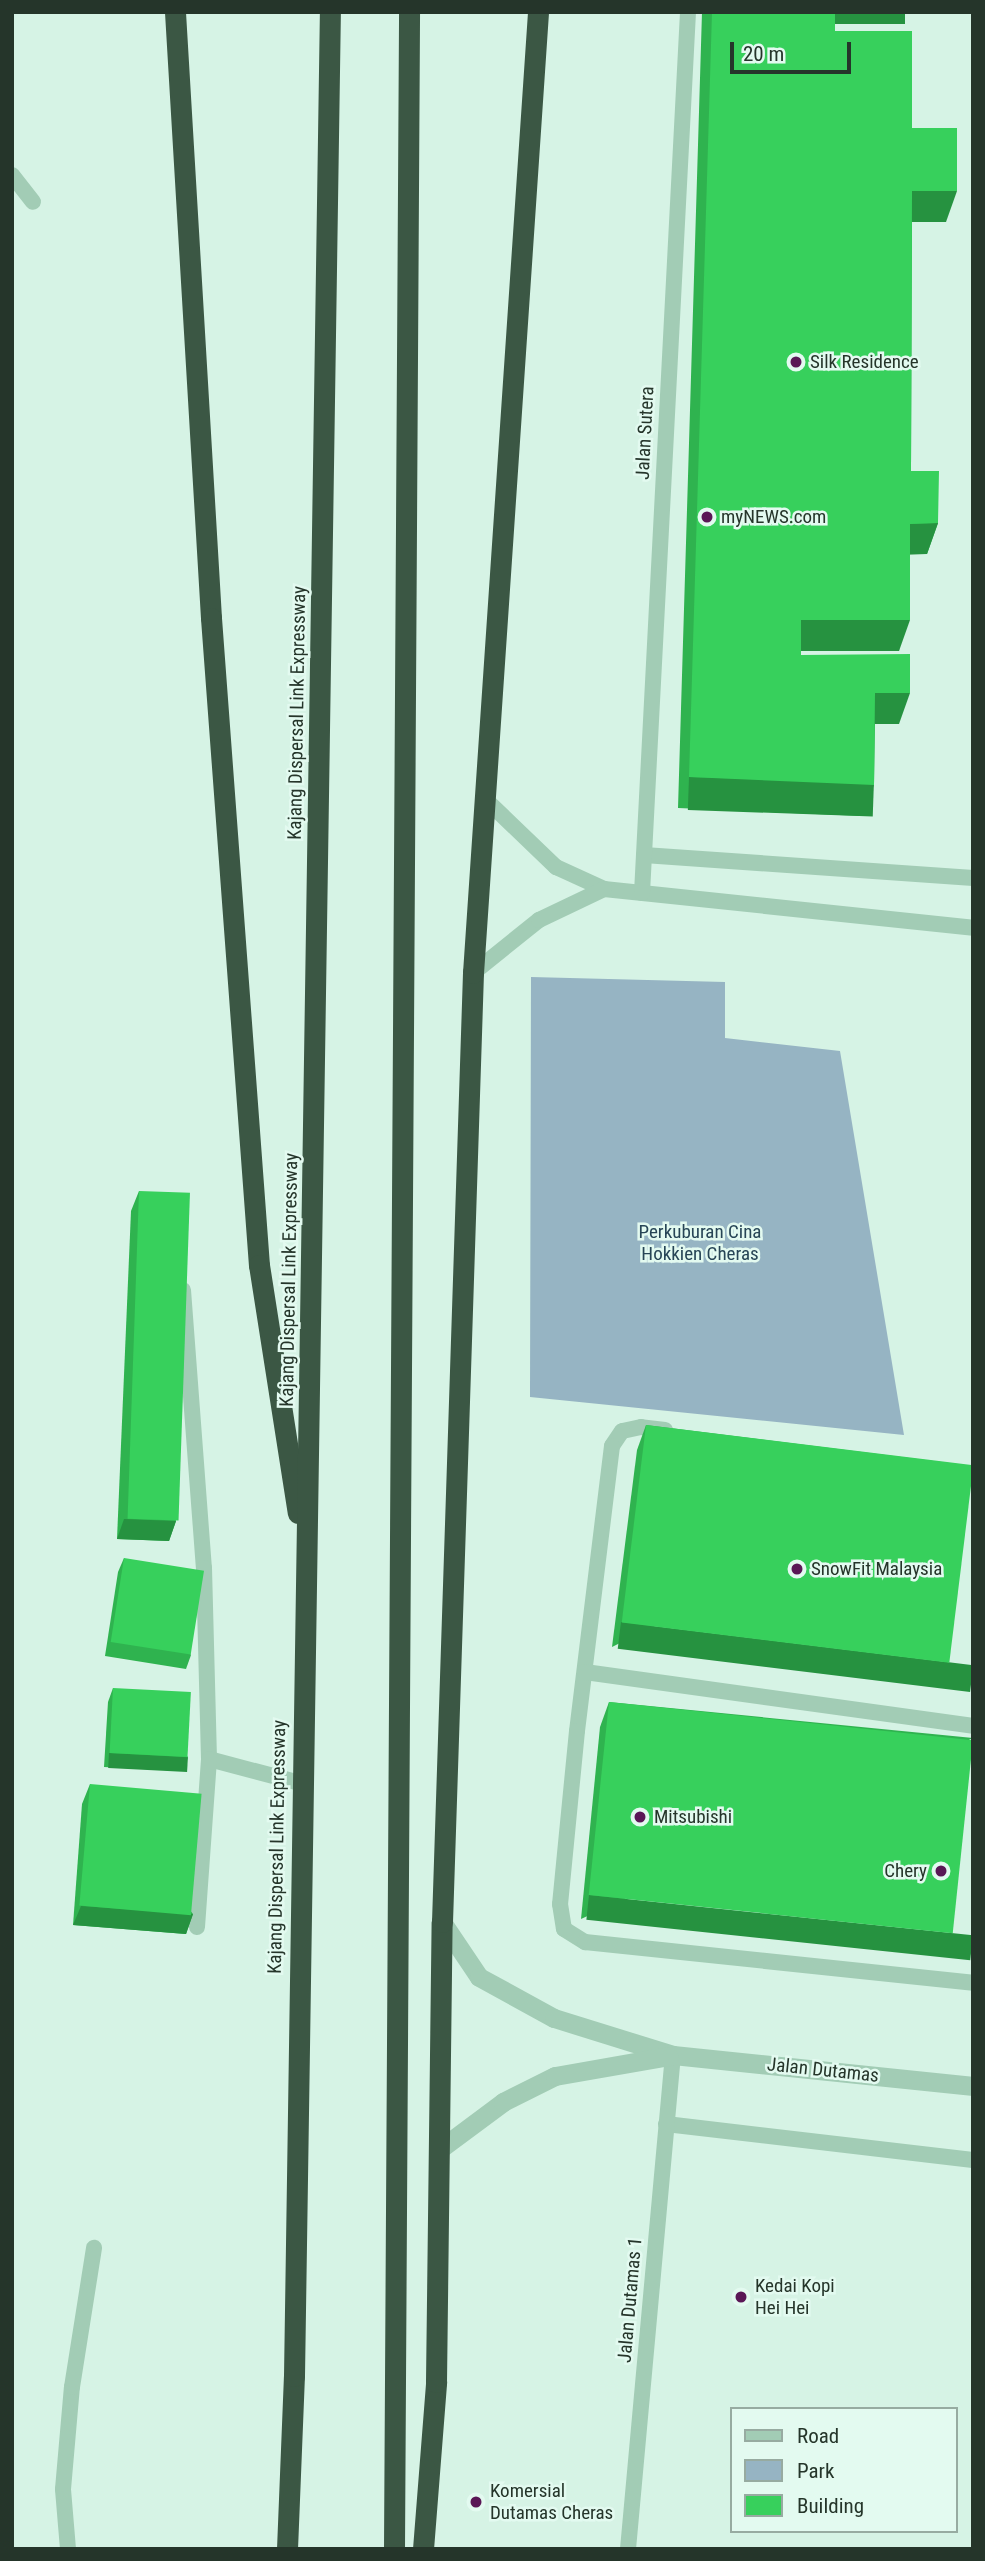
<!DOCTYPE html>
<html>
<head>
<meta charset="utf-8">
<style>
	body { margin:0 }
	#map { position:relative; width:985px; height:2561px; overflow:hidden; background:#d6f3e5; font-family:"Roboto Condensed",sans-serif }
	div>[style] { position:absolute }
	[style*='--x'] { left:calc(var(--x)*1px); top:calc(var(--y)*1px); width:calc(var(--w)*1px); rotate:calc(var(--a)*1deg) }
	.green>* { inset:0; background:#96b4c3 }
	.service>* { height:16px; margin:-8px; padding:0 8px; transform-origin:8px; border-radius:8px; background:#a2ccb5 }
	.tertiary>* { height:19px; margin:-9.5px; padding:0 9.5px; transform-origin:9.5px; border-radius:9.5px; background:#a2ccb5 }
	.motorway>* { height:21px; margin:-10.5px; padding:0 10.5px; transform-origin:10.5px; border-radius:10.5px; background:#3b5744 }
	.wall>* { inset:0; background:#2fb34f }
	.shaded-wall>* { inset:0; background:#269240; transform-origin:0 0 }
	.building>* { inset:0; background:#37d05c; transform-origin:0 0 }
	.dots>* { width:19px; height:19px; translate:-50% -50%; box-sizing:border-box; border:4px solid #e3faf0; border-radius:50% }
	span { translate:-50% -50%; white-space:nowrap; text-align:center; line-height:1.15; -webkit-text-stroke:5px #e3faf0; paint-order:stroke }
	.poi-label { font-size:19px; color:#25352a }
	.left { translate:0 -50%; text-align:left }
	.right { translate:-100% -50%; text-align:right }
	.street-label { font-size:19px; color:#25352a }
	.park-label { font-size:19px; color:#274556 }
	.frame { position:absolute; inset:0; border:14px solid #25352a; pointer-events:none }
	.legend { position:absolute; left:730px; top:2407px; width:228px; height:126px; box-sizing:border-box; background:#e3faf0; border:2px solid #97aba1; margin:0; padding:9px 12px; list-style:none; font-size:21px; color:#25352a }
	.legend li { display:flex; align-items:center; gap:14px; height:35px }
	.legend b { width:35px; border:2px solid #97aba1 }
	.scale { position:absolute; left:730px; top:42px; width:121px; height:32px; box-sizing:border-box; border:4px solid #25352a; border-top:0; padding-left:9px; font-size:21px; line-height:24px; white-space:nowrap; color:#25352a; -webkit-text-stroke:5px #e3faf0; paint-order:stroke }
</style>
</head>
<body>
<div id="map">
	<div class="green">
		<i style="clip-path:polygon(531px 977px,725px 982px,725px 1038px,840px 1051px,904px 1435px,530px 1397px)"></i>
	</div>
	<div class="service">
		<i style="--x:12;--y:175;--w:34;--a:52"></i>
		<i style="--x:484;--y:798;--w:100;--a:43.8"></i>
		<i style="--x:556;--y:867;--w:53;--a:24.6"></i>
		<i style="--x:604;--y:889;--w:371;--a:6"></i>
		<i style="--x:644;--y:855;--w:330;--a:4"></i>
		<i style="--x:642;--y:893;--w:882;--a:-87.01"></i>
		<i style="--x:473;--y:973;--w:85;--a:-38.8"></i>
		<i style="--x:539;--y:920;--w:72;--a:-25.5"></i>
		<i style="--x:183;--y:1290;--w:279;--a:85.7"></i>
		<i style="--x:204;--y:1568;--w:191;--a:88.5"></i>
		<i style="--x:209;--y:1759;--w:94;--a:14.8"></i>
		<i style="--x:665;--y:1430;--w:24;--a:-173"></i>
		<i style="--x:641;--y:1427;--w:19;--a:168"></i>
		<i style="--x:622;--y:1431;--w:18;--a:124"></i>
		<i style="--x:612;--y:1446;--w:287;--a:97"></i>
		<i style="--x:577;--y:1731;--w:174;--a:95.6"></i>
		<i style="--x:560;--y:1904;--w:25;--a:81"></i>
		<i style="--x:564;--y:1929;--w:25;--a:32"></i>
		<i style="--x:585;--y:1942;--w:390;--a:6"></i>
		<i style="--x:585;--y:1672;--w:392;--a:7.9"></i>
		<i style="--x:197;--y:1927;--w:168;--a:-85.9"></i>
		<i style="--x:666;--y:2124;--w:309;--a:6.7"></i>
		<i style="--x:68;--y:2549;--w:60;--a:-94.8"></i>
		<i style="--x:63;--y:2489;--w:102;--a:-85"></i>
		<i style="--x:72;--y:2387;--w:141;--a:-81"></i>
		<i style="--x:628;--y:2549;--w:496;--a:-84.8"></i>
	</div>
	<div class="tertiary">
		<i style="--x:442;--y:1922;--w:66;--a:56.1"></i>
		<i style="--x:479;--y:1977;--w:85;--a:28.7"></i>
		<i style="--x:554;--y:2018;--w:125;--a:17.3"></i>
		<i style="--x:673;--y:2055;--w:302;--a:5.9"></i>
		<i style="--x:440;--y:2149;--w:79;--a:-36.7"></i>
		<i style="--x:503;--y:2102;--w:58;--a:-26.6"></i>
		<i style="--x:555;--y:2076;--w:115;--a:-10"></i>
	</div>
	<div class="motorway">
		<i style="--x:175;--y:12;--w:607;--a:86.6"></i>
		<i style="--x:211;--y:618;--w:649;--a:85.76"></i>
		<i style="--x:259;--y:1265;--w:251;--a:81.1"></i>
		<i style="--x:287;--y:2549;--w:173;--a:-87.7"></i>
		<i style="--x:294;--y:2376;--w:2364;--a:-89.13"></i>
		<i style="--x:394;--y:2549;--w:2537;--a:-89.66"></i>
		<i style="--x:423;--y:2549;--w:168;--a:-85.5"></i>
		<i style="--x:436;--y:2382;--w:460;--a:-89.3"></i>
		<i style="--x:442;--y:1922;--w:950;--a:-88.13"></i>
		<i style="--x:473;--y:973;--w:963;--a:-86.13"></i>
	</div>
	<div class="wall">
		<i style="clip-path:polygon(702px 12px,905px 12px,901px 23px,835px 23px,835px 31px,912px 128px,946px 222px,912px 222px,911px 471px,938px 523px,927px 554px,910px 554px,899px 651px,801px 651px,801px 655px,899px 724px,875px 724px,874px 785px,863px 816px,678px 808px)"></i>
		<i style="clip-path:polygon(139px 1191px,176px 1521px,169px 1541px,117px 1539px,131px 1211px)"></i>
		<i style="clip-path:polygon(646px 1425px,973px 1466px,612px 1647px,637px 1450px)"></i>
		<i style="clip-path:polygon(124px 1558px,191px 1655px,186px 1669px,105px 1656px,118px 1572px)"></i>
		<i style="clip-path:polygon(113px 1688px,188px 1757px,183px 1771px,104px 1767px,108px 1702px)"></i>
		<i style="clip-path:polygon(609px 1702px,973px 1738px,581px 1919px,600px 1727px)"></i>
		<i style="clip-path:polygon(90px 1784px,193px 1914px,186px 1934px,73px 1925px,82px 1804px)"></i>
	</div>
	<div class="shaded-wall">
		<i style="left:828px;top:12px;width:77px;height:12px"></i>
		<i style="clip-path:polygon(912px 191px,957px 191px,946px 222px,901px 222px)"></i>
		<i style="clip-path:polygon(938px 523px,927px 554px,899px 555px,910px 524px)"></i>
		<i style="clip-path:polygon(801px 620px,910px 620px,899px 651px,790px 651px)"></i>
		<i style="clip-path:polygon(875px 693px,910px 693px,899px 724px,864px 724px)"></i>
		<i style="left:689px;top:777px;width:185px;height:33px;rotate:2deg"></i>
		<i style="clip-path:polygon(124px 1519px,176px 1521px,169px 1541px,117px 1539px)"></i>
		<i style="left:621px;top:1622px;width:355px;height:27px;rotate:7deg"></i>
		<i style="left:109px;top:1753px;width:79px;height:15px;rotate:3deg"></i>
		<i style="left:589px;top:1895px;width:386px;height:25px;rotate:6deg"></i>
		<i style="clip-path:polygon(81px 1906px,193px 1914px,186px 1934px,73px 1925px)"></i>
	</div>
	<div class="building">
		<i style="clip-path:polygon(712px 12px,835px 12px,835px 31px,912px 31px,912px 128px,957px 128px,957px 191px,912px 191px,911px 471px,939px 471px,938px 523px,910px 524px,910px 620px,801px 620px,801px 655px,910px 654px,910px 693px,875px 693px,874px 785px,689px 777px)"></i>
		<i style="left:139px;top:1191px;width:51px;height:328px;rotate:2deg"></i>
		<i style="left:646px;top:1425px;width:330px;height:199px;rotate:7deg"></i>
		<i style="left:124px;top:1558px;width:81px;height:85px;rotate:9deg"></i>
		<i style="left:113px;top:1688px;width:78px;height:65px;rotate:3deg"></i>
		<i style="left:609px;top:1702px;width:366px;height:194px;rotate:6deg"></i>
		<i style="left:90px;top:1784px;width:112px;height:122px;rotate:5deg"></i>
	</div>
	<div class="dots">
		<i style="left:796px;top:362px;background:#5a1756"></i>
		<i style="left:707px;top:517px;background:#5a1756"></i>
		<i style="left:797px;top:1569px;background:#5a1756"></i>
		<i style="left:640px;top:1817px;background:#5a1756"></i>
		<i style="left:941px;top:1871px;background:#5a1756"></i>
		<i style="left:741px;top:2297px;background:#5a1756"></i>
		<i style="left:476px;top:2502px;background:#5a1756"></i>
	</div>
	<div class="poi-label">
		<span class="left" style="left:810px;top:362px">Silk Residence</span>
		<span class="left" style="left:721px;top:517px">myNEWS.com</span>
		<span class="left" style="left:811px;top:1569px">SnowFit Malaysia</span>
		<span class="left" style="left:654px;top:1817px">Mitsubishi</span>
		<span class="right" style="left:927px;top:1871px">Chery</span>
		<span class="left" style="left:755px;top:2297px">Kedai Kopi<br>Hei Hei</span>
		<span class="left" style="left:490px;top:2502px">Komersial<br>Dutamas Cheras</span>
	</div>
	<div class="street-label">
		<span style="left:645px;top:433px;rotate:-87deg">Jalan Sutera</span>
		<span style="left:297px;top:713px;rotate:-89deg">Kajang Dispersal Link Expressway</span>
		<span style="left:289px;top:1280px;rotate:-89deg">Kajang Dispersal Link Expressway</span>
		<span style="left:277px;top:1847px;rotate:-89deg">Kajang Dispersal Link Expressway</span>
		<span style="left:823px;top:2070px;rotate:6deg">Jalan Dutamas</span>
		<span style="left:630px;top:2300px;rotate:-85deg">Jalan Dutamas 1</span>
	</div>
	<div class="park-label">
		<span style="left:700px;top:1243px">Perkuburan Cina<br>Hokkien Cheras</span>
	</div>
	<div class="frame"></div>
	<ul class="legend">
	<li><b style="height:9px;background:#a2ccb5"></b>Road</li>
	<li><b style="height:19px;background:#96b4c3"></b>Park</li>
	<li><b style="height:19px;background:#37d05c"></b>Building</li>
	</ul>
	<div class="scale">20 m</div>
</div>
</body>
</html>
